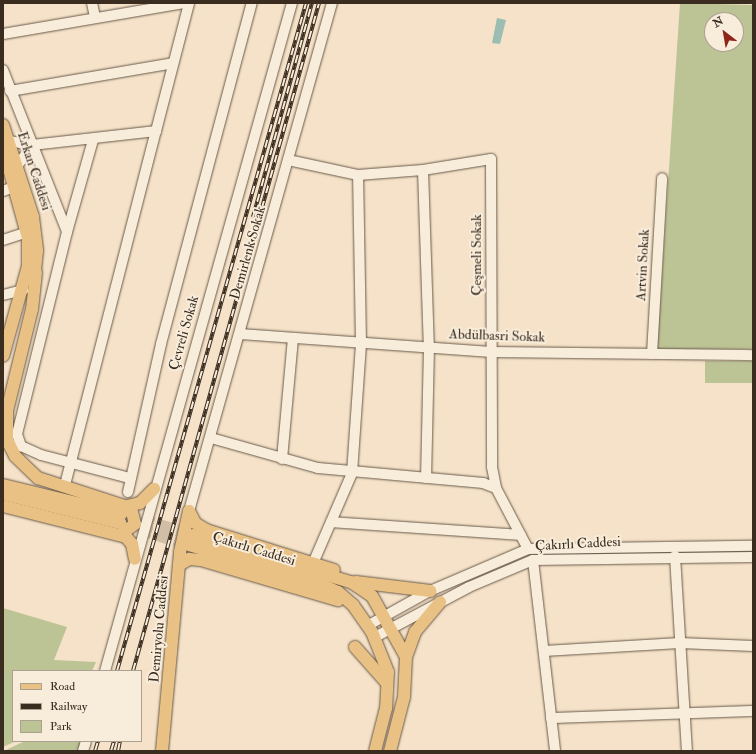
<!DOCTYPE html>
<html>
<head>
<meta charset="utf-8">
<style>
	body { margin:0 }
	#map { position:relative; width:756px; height:754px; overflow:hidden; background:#f5e2c8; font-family:"IM FELL Double Pica",serif }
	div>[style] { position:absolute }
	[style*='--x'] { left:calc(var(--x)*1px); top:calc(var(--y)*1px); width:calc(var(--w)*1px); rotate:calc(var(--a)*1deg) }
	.green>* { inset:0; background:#bcc395; transform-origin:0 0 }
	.water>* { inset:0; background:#9cbeb2 }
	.major-tunnel>* { height:12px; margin-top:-6px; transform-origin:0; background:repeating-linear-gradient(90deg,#d0bea6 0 12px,transparent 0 18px) }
	.roads { filter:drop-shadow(0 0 1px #695a4a) drop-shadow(0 0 1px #695a4a) }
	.minor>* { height:10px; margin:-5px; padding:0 5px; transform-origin:5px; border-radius:5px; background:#f8ecdb }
	.major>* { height:12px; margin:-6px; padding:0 6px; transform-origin:6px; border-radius:6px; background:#eac184 }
	.rail>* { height:4px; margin-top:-2px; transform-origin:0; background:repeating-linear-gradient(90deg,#f8ecdb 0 8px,#3a2d20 0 16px); box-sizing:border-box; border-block:1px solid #3a2d20 }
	span { translate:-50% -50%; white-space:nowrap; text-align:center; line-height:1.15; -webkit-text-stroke:4px #f8ecdb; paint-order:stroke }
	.street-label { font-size:14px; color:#3a2d20 }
	.frame { position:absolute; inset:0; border:4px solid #3a2d20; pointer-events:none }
	.legend { position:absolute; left:12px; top:670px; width:130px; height:72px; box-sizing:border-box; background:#f8ecdb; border:1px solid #aca090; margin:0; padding:5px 7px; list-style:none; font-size:12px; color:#3a2d20 }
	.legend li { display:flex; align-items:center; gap:8px; height:20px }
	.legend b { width:20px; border:1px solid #aca090 }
	.north { position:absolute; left:704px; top:12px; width:40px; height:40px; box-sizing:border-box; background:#f8ecdb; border:1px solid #aca090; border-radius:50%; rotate:329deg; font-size:11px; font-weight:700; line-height:16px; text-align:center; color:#3a2d20 }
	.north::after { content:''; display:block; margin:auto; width:14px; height:18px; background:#8f2418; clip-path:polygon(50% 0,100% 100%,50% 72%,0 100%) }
</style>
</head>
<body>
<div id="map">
	<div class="green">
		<i style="clip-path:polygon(evenodd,680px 3px,753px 5px,753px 349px,657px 349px,680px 3px,712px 20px,736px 20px,736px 44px,712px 44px,712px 20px)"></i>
		<i style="left:705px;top:361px;width:48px;height:22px"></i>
		<i style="clip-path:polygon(3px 608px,67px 627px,54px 660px,96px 662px,92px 671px,13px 671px,13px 741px,16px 741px,3px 747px)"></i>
		<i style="clip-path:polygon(25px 741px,83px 741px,80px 751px,4px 751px)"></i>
	</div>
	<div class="water">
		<i style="clip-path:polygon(497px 18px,506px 20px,500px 44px,492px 43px)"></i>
	</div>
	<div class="major-tunnel">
		<i style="--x:125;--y:515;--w:71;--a:16.4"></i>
		<i style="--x:123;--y:524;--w:69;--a:17.7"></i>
	</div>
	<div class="roads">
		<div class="minor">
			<i style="--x:92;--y:3;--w:14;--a:78"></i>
			<i style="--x:3;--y:34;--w:185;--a:-9.7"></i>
			<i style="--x:3;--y:70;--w:174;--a:68.4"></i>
			<i style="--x:67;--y:232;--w:208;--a:103.9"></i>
			<i style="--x:17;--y:434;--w:13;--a:72"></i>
			<i style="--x:21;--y:446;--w:22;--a:24"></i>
			<i style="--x:41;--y:455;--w:91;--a:14.6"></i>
			<i style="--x:10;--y:91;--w:165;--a:-9.7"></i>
			<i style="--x:9;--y:141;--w:23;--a:10"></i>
			<i style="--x:32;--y:145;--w:125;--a:-6.4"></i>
			<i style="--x:156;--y:131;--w:132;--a:-75.5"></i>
			<i style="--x:288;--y:160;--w:72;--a:12.1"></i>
			<i style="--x:358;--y:175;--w:65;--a:-4.4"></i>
			<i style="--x:423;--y:170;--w:69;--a:-9.2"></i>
			<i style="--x:491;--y:159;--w:308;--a:89.8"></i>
			<i style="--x:492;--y:467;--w:21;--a:79"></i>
			<i style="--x:496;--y:488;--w:69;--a:62.3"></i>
			<i style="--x:18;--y:165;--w:24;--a:-55"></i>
			<i style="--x:423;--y:170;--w:178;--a:88.1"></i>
			<i style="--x:429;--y:348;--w:130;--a:91.3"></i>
			<i style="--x:3;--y:191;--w:14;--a:-21"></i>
			<i style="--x:67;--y:232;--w:96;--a:-74.2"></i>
			<i style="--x:3;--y:240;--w:25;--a:-18"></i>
			<i style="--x:3;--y:295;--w:21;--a:-14"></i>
			<i style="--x:240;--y:334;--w:252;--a:4.1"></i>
			<i style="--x:491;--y:352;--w:262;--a:0.7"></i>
			<i style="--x:652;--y:354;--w:176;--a:-86.7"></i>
			<i style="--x:211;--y:438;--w:111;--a:15.7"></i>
			<i style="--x:318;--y:468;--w:166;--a:5.2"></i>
			<i style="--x:483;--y:483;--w:14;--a:21"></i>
			<i style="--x:282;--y:459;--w:121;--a:-84.8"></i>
			<i style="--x:66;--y:481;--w:361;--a:-75.6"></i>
			<i style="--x:128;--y:492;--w:152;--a:-77.4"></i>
			<i style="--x:161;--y:344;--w:353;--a:-75.1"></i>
			<i style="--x:189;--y:511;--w:528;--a:-74.28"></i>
			<i style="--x:331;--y:522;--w:190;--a:3.9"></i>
			<i style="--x:675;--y:556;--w:195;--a:86.5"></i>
			<i style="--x:533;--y:560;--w:192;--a:83.4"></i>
			<i style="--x:314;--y:561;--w:96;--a:-66.6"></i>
			<i style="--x:352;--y:473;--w:130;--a:-86"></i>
			<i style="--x:361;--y:343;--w:168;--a:-91"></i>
			<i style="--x:367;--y:626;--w:72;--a:-29.1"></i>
			<i style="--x:430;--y:591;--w:107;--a:-23.2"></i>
			<i style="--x:528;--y:549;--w:225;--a:-0.8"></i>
			<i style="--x:375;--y:637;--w:106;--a:-28"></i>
			<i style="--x:469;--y:587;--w:69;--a:-22.9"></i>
			<i style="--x:533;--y:560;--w:220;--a:-0.8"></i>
			<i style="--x:544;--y:651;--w:136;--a:-3.4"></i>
			<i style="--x:680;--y:643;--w:73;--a:2.4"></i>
			<i style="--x:105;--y:671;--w:694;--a:-74.36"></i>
			<i style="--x:551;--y:718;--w:202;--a:-2"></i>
			<i style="--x:83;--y:751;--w:10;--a:-73"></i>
		</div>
		<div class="major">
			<i style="--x:3;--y:125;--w:97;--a:71.9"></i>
			<i style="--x:33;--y:217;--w:34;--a:83"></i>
			<i style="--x:37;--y:251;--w:27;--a:96"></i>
			<i style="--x:3;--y:147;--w:94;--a:74.6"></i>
			<i style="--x:28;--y:238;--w:28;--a:90"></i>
			<i style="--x:28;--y:266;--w:93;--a:105.5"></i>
			<i style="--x:36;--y:272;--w:37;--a:96"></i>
			<i style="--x:32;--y:309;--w:105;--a:103.8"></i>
			<i style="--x:7;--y:411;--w:29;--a:90"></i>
			<i style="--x:7;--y:440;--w:18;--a:63"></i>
			<i style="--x:15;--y:456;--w:32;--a:44"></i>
			<i style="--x:38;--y:478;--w:98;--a:17.9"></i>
			<i style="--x:131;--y:508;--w:16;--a:76"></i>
			<i style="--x:135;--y:524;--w:19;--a:144"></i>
			<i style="--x:3;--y:485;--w:122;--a:13.7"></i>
			<i style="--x:3;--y:494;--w:121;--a:13.9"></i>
			<i style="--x:3;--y:506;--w:127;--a:14.1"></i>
			<i style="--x:126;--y:537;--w:9;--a:49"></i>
			<i style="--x:132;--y:544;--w:15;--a:79"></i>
			<i style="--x:127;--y:506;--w:13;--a:-13"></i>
			<i style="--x:140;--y:503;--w:20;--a:-45"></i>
			<i style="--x:189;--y:511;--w:13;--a:63"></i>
			<i style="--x:195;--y:523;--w:13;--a:32"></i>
			<i style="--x:206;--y:530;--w:134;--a:17.4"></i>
			<i style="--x:193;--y:535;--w:165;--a:16.6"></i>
			<i style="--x:351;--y:582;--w:25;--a:34"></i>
			<i style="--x:372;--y:596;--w:70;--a:60.9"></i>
			<i style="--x:406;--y:657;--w:40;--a:92.9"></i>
			<i style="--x:404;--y:697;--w:56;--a:104.5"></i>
			<i style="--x:189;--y:545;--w:137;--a:16.6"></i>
			<i style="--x:320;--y:584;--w:20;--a:24"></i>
			<i style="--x:338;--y:592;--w:20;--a:41"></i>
			<i style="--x:353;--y:605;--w:33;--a:55"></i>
			<i style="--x:372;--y:632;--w:43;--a:68.2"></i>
			<i style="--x:388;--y:672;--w:36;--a:93"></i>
			<i style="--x:386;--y:708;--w:44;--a:104.3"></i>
			<i style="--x:179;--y:565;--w:12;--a:-31"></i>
			<i style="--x:189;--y:559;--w:12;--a:5"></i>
			<i style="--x:201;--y:560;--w:143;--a:16.3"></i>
			<i style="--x:356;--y:582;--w:75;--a:6.9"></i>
			<i style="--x:355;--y:647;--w:48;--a:48.4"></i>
			<i style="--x:406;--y:657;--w:27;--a:-70"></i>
			<i style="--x:415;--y:632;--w:39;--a:-50"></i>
			<i style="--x:162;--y:751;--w:200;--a:-84.8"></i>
			<i style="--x:180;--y:552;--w:42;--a:-77.6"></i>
		</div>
	</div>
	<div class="rail">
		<i style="--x:253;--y:217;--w:222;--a:-74.6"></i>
		<i style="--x:117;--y:671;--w:694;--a:-74.2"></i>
		<i style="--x:133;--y:671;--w:693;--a:-74.44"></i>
		<i style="--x:95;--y:751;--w:10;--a:-73"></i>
		<i style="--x:111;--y:751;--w:10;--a:-73"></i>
		<i style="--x:118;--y:751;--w:10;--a:-79"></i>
	</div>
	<div class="street-label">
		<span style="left:34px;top:171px;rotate:72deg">Erkan Caddesi</span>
		<span style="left:248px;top:253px;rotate:-74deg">Demirlenk Sokak</span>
		<span style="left:477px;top:255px;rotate:-90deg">Çeşmeli Sokak</span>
		<span style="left:643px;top:265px;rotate:-87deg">Artvin Sokak</span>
		<span style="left:184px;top:333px;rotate:-74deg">Çevreli Sokak</span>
		<span style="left:497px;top:336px;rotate:2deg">Abdülbasri Sokak</span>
		<span style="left:578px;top:544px;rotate:-3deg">Çakırlı Caddesi</span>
		<span style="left:254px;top:549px;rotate:17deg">Çakırlı Caddesi</span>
		<span style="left:159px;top:629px;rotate:-85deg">Demiryolu Caddesi</span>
	</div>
	<div class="frame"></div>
	<ul class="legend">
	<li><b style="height:5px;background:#eac184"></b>Road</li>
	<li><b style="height:5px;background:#3a2d20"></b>Railway</li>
	<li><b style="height:11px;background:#bcc395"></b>Park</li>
	</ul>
	<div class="north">N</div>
</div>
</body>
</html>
